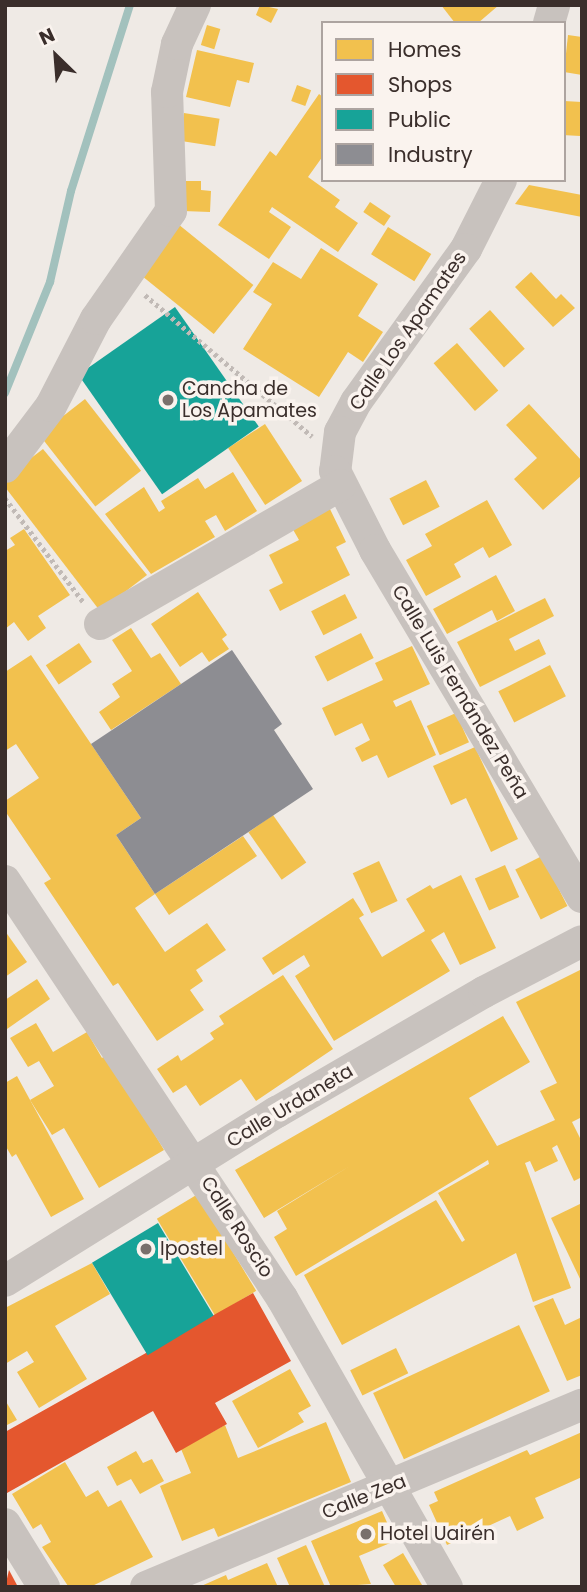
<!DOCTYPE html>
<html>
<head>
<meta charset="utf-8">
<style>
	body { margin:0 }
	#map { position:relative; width:587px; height:1592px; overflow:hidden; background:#efeae5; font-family:Poppins,sans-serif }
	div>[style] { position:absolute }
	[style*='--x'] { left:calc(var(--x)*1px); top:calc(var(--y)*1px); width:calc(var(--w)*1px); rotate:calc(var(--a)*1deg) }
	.homes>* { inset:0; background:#f2c14e; transform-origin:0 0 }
	.shops>* { inset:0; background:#e4572e }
	.public>* { inset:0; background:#17a398; transform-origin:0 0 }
	.industry>* { inset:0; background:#8d8d92 }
	.stream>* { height:8px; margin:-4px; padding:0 4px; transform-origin:4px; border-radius:4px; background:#a2c1bd }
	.path>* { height:4.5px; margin-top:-2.25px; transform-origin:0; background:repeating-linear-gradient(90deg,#c1bab6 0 3.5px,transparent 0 7px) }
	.minor>* { height:32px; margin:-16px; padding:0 16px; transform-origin:16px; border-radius:16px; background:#c8c2be }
	.dots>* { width:19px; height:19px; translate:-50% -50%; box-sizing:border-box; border:4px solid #faf3ee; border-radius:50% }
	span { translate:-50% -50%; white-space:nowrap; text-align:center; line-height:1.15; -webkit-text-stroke:7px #faf3ee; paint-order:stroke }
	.street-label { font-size:19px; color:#3a2e2b }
	.poi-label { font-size:19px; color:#3a2e2b }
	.left { translate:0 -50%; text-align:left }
	.frame { position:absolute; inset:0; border:7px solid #3a2e2b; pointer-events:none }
	.legend { position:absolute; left:321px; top:21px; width:245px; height:161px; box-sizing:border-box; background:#faf3ee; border:2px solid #ada4a0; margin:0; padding:9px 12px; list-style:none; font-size:21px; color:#3a2e2b }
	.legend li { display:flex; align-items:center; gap:14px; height:35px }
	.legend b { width:35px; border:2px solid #ada4a0 }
	.north { position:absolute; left:21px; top:21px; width:70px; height:70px; -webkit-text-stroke:5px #faf3ee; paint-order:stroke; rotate:335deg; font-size:19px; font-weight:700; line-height:28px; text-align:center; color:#3a2e2b }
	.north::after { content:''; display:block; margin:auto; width:24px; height:32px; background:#3a2e2b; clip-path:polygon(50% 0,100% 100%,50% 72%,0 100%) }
</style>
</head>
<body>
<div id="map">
	<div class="homes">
		<i style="clip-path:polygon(260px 5px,278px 9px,271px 23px,256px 15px)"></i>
		<i style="clip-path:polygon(441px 5px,499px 5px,478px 23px,455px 23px)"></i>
		<i style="left:207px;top:25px;width:14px;height:21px;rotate:17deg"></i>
		<i style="clip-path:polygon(568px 35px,582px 37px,582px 75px,564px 72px)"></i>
		<i style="clip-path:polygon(197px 50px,254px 63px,249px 83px,237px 80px,230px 107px,186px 97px)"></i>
		<i style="left:297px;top:85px;width:15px;height:17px;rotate:20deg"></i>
		<i style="clip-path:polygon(319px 94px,323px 97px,323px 156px,308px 177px,340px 200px,335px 207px,358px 223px,338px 252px,272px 207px,269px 212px,291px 227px,269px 259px,218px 225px,270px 151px,276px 156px)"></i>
		<i style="left:564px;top:101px;width:18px;height:34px;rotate:3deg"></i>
		<i style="left:184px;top:113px;width:36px;height:28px;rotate:9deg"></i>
		<i style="clip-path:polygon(184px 181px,201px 181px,201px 190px,211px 191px,210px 212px,183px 211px)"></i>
		<i style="clip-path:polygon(529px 185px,582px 195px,582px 217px,515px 204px)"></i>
		<i style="left:370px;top:202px;width:25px;height:12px;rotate:34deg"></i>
		<i style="left:178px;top:224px;width:97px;height:63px;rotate:39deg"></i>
		<i style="left:388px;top:227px;width:51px;height:32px;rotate:32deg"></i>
		<i style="clip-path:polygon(321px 248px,378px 284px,358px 316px,383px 332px,363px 362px,348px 352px,319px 397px,243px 349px,272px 304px,253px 292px,273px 262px,301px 279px)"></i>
		<i style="clip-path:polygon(531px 272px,556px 299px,561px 294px,575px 308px,553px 327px,515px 287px)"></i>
		<i style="left:490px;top:310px;width:52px;height:28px;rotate:48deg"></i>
		<i style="left:457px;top:343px;width:63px;height:31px;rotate:49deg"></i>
		<i style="left:85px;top:399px;width:91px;height:58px;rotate:52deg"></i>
		<i style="clip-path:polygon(529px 404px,582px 461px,582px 475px,543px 510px,514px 479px,537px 458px,506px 425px)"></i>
		<i style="left:265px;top:424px;width:68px;height:44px;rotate:57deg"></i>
		<i style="clip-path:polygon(43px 449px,147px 575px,100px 611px,5px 487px,5px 478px)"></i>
		<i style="clip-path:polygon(233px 472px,257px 511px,225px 531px,216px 515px,205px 521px,215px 537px,151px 574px,105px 514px,144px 487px,159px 512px,165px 508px,161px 501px,198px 478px,205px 489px)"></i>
		<i style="left:426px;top:480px;width:30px;height:41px;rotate:63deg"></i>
		<i style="clip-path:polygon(487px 500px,512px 545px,489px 558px,483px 547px,454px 564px,461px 577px,426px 596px,406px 560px,432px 546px,425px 534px)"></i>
		<i style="clip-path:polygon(329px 507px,346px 542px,336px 547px,350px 575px,280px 611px,269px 590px,283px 583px,269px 555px,299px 540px,291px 526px)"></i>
		<i style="clip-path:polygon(24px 529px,70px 595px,38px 616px,46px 628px,28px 641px,14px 622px,5px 629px,5px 551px,15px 545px,10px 538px)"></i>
		<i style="clip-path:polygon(496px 575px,515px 611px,497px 621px,492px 610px,447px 634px,433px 609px)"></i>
		<i style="clip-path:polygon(198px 592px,227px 635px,222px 639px,229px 649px,209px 662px,202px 652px,180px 667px,151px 624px)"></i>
		<i style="left:345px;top:594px;width:27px;height:38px;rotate:63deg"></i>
		<i style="clip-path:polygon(545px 598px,554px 616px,509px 639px,515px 651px,539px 639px,546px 654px,480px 687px,457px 642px)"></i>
		<i style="clip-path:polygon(131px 628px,151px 658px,160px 653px,181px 684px,111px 730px,99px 712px,120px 697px,112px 684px,132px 671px,112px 640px)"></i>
		<i style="left:361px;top:633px;width:28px;height:52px;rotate:63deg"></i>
		<i style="left:79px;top:643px;width:23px;height:40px;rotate:56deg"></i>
		<i style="clip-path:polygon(412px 646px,430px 684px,393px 701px,396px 707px,411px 700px,436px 755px,388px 778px,377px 755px,362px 762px,355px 748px,370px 740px,362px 723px,335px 736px,322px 708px,383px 680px,375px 663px)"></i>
		<i style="clip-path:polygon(31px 655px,141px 818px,116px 835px,155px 894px,243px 836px,257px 856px,169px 915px,155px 894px,135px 908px,165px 952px,207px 923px,226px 950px,196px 970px,203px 981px,190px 990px,204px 1010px,157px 1041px,118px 983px,113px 986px,44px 883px,51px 879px,5px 811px,5px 801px,39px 778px,16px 744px,5px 751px,5px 672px)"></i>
		<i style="left:550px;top:665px;width:35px;height:58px;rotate:63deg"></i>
		<i style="left:456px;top:713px;width:32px;height:32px;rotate:66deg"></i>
		<i style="clip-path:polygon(475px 747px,518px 839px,491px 852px,466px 798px,451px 805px,433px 766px)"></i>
		<i style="left:273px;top:815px;width:58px;height:30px;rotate:55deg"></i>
		<i style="left:542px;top:856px;width:56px;height:30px;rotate:63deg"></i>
		<i style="left:379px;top:861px;width:44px;height:29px;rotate:65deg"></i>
		<i style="left:505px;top:865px;width:35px;height:33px;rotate:66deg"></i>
		<i style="clip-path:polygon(461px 875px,496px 948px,460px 965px,444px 932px,431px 940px,450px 971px,334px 1041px,295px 976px,310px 966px,304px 955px,273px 975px,262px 958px,353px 898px,364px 915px,359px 918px,382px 957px,425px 931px,406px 899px,430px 885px,433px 889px)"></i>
		<i style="clip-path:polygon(5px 931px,27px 962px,5px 977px)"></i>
		<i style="clip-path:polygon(582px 969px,582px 1117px,572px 1122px,582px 1142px,582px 1177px,574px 1181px,557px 1145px,552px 1148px,558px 1161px,535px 1172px,530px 1161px,525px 1163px,571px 1288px,533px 1302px,516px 1253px,342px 1345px,304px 1275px,436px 1200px,462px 1242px,465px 1240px,438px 1193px,489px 1164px,488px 1160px,296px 1276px,274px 1237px,287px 1229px,277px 1211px,350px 1166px,264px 1218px,235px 1170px,503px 1016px,530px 1062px,469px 1098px,497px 1146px,555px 1120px,540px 1091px,557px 1083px,516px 1002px)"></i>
		<i style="clip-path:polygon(283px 975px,333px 1049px,256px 1101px,241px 1079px,200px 1106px,186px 1085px,173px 1093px,157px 1069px,178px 1055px,181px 1061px,214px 1039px,210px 1033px,224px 1024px,219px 1016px)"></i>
		<i style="clip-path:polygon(37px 979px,50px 999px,7px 1029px,5px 1000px)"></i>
		<i style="clip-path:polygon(36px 1023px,53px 1052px,87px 1032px,102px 1058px,107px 1054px,164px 1150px,99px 1188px,64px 1128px,52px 1135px,30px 1100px,54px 1086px,39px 1061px,28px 1067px,10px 1038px)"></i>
		<i style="clip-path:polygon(17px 1076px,84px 1199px,51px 1217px,16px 1154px,12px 1157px,5px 1145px,5px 1083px)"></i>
		<i style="left:198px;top:1194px;width:113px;height:48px;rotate:59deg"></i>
		<i style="clip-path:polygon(582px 1203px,582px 1283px,551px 1218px)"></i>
		<i style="clip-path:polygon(92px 1263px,110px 1294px,55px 1326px,87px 1379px,39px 1408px,17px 1372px,34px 1362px,27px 1351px,5px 1364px,5px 1308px)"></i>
		<i style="clip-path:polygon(553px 1298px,565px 1325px,582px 1317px,582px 1375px,567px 1381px,534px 1306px)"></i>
		<i style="left:519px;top:1325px;width:73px;height:161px;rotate:65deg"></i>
		<i style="left:396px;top:1348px;width:28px;height:51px;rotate:64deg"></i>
		<i style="clip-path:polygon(290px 1369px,311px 1406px,298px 1413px,304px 1422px,258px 1448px,232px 1401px)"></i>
		<i style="clip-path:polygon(5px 1400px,17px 1420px,5px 1426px)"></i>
		<i style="clip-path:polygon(326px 1422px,351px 1482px,218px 1537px,214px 1528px,182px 1541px,160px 1486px,191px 1473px,181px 1449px,225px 1425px,238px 1458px)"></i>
		<i style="clip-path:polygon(582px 1432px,582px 1477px,535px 1498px,544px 1518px,517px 1531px,510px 1516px,447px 1545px,429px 1505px,438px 1501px,434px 1492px,527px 1450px,530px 1455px)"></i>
		<i style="clip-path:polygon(136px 1451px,143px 1463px,152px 1459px,164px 1481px,140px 1494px,131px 1479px,117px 1486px,107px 1467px)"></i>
		<i style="clip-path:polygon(65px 1462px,86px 1497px,98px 1490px,108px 1507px,121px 1500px,153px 1557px,90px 1587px,68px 1586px,42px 1547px,51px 1542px,41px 1524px,33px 1529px,12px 1494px)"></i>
		<i style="clip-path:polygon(382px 1511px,395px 1541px,359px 1556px,371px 1584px,331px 1587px,311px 1541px)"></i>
		<i style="clip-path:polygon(306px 1545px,325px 1587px,290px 1587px,277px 1558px)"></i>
		<i style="clip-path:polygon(403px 1553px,422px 1585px,419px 1587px,396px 1587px,383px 1565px)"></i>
		<i style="clip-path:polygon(267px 1563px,278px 1587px,199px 1587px,226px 1575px,228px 1580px)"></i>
	</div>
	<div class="shops">
		<i style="clip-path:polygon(253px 1293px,291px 1361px,215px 1403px,227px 1424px,176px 1453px,153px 1411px,7px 1493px,5px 1432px)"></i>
		<i style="clip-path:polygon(9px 1570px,18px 1587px,5px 1587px)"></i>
	</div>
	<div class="public">
		<i style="left:175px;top:307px;width:146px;height:118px;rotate:55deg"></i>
		<i style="left:158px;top:1223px;width:108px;height:77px;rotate:59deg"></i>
	</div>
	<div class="industry">
		<i style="clip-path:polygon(232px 650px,282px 724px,274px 730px,313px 789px,155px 894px,116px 835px,141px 818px,91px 744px)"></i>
	</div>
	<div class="stream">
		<i style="--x:5;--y:393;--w:120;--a:-67.9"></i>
		<i style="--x:50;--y:282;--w:93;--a:-77"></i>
		<i style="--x:71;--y:191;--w:195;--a:-72.4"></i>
	</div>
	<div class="path">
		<i style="--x:145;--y:295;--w:219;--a:40.2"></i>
		<i style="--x:5;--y:498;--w:131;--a:53"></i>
	</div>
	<div class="minor">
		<i style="--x:549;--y:23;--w:19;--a:-74"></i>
		<i style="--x:501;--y:180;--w:77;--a:116.9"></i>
		<i style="--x:466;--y:249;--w:188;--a:125.7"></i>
		<i style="--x:356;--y:402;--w:34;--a:118"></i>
		<i style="--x:340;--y:432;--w:39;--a:97"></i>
		<i style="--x:335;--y:471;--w:89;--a:63.1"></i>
		<i style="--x:375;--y:550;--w:404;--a:59.2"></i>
		<i style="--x:5;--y:467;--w:76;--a:-53"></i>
		<i style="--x:51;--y:406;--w:98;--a:-62.7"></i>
		<i style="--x:96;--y:319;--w:131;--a:-55.2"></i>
		<i style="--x:171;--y:211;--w:119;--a:-91.9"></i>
		<i style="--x:167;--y:92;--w:49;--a:-78.2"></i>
		<i style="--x:177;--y:44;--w:43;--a:-65.2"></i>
		<i style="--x:100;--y:624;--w:278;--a:-30"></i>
		<i style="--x:5;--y:881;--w:501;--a:56.41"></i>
		<i style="--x:282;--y:1298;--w:333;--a:60.3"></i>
		<i style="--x:5;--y:1281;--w:320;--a:-31.9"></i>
		<i style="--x:277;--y:1112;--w:239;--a:-30.1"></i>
		<i style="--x:484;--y:992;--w:110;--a:-27.5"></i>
		<i style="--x:5;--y:1524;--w:74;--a:58.2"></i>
		<i style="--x:146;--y:1587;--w:472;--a:-22.7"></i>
	</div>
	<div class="dots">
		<i style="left:168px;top:400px;background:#79706c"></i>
		<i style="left:146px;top:1249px;background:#79706c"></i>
		<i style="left:366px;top:1534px;background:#79706c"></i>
	</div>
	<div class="street-label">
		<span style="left:408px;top:331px;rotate:-55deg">Calle Los Apamates</span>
		<span style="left:460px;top:692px;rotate:59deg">Calle Luis Fernández Peña</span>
		<span style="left:290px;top:1106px;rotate:-31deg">Calle Urdaneta</span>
		<span style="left:237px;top:1227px;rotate:57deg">Calle Roscio</span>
		<span style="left:364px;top:1497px;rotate:-22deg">Calle Zea</span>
	</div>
	<div class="poi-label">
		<span class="left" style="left:182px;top:400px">Cancha de<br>Los Apamates</span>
		<span class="left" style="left:160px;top:1249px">Ipostel</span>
		<span class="left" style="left:380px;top:1534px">Hotel Uairén</span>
	</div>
	<div class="frame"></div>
	<ul class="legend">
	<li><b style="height:19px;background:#f2c14e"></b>Homes</li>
	<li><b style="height:19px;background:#e4572e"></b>Shops</li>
	<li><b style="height:19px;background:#17a398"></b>Public</li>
	<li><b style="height:19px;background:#8d8d92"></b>Industry</li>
	</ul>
	<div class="north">N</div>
</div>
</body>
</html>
